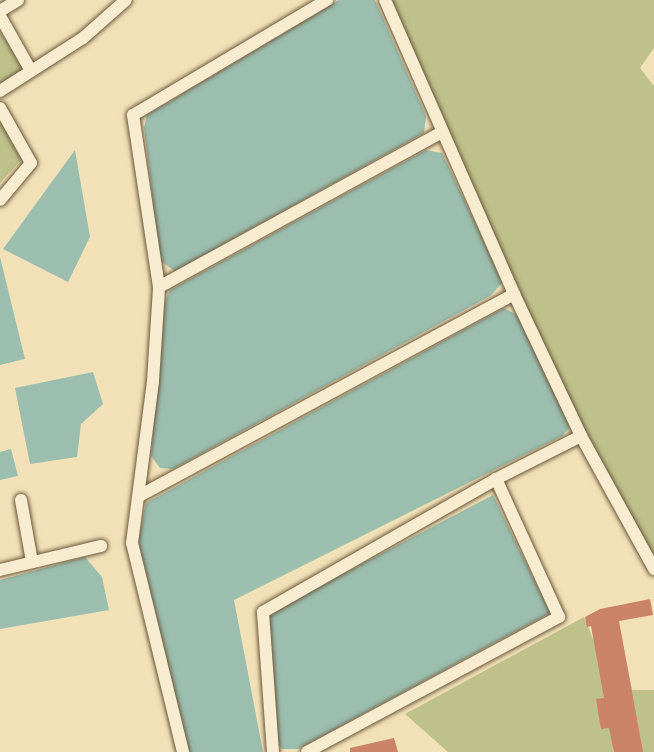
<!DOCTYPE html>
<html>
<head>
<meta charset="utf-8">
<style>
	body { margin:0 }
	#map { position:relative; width:654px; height:752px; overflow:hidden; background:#f2e1b7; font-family:Cardo,serif }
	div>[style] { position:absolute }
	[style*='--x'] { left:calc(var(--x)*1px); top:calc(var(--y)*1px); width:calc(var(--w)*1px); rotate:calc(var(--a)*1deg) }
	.green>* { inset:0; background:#bfc18b }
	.water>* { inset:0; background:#9bbeaf }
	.building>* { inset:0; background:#cb8367 }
	.roads { filter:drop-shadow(0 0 2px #6a563a) drop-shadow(0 0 2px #6a563a) }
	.minor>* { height:12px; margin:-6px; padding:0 6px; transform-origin:6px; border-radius:6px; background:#f7ecd0 }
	span { translate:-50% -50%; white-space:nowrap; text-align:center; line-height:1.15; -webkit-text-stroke:4.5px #f7ecd0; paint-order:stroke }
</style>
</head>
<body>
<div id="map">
	<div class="green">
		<i style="clip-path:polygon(385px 0,654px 0,654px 48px,640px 68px,654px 86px,654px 569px,627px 525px)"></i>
		<i style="clip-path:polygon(0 31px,26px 74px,0 92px)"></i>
		<i style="clip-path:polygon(0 119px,23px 158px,0 183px)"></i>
		<i style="clip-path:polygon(584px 617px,593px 639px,621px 634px,632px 690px,654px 690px,654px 752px,448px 752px,405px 714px)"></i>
	</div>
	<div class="water">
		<i style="clip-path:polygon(339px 0,375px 0,426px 116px,424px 133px,175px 271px,160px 261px,144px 128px,147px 115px)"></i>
		<i style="clip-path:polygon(75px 150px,90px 237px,68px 282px,3px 249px)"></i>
		<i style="clip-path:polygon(426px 150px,442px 153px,503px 282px,490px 296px,173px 469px,160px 468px,151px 456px,165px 302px,170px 290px)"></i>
		<i style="clip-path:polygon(0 257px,25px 359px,0 365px)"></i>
		<i style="clip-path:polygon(504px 308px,519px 316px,571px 426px,562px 436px,234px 600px,263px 752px,189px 752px,137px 545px,146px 503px)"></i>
		<i style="clip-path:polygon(93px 372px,103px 404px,81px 424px,77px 457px,30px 464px,15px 388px)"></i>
		<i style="clip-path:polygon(11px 449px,18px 476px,0 480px,0 452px)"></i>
		<i style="clip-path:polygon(493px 495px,550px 613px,298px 749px,282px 749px,276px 741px,269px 617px,278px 608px)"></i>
		<i style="clip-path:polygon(85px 557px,102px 577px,109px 610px,0 629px,0 580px)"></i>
	</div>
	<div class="building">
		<i style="clip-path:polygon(650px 599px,653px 615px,619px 621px,643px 752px,614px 752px,609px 728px,601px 729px,596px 699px,604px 698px,591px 626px,587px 627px,585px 617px,600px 609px)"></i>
		<i style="clip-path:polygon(394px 738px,398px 752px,350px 752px,350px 748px)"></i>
	</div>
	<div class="roads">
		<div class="minor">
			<i style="--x:385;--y:0;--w:321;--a:66.3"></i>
			<i style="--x:514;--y:294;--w:157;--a:64.7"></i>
			<i style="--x:581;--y:436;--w:152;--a:61.2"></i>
			<i style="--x:0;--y:11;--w:21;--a:-31"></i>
			<i style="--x:0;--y:16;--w:63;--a:60.6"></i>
			<i style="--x:0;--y:91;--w:98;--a:-32.6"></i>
			<i style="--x:83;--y:38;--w:57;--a:-41.5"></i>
			<i style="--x:0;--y:108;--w:63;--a:60.6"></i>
			<i style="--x:31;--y:163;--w:48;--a:130"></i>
			<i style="--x:159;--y:287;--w:320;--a:-28.7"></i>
			<i style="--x:139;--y:496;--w:426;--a:-28.3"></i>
			<i style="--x:21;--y:500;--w:63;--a:79.9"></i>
			<i style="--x:0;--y:570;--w:104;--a:-13.4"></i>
			<i style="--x:183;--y:752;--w:215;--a:-103.7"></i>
			<i style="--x:132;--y:543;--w:163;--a:-82.6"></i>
			<i style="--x:153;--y:381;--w:94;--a:-86.3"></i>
			<i style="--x:159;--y:287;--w:174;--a:-98.6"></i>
			<i style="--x:133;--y:115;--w:226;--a:-30.7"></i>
			<i style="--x:273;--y:752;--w:140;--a:-94.1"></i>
			<i style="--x:263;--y:612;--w:268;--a:-29.7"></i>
			<i style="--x:307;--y:752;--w:286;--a:-28.2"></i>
			<i style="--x:559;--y:617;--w:152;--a:-114.5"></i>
			<i style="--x:496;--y:479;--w:95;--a:-26.8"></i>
		</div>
	</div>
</div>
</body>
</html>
